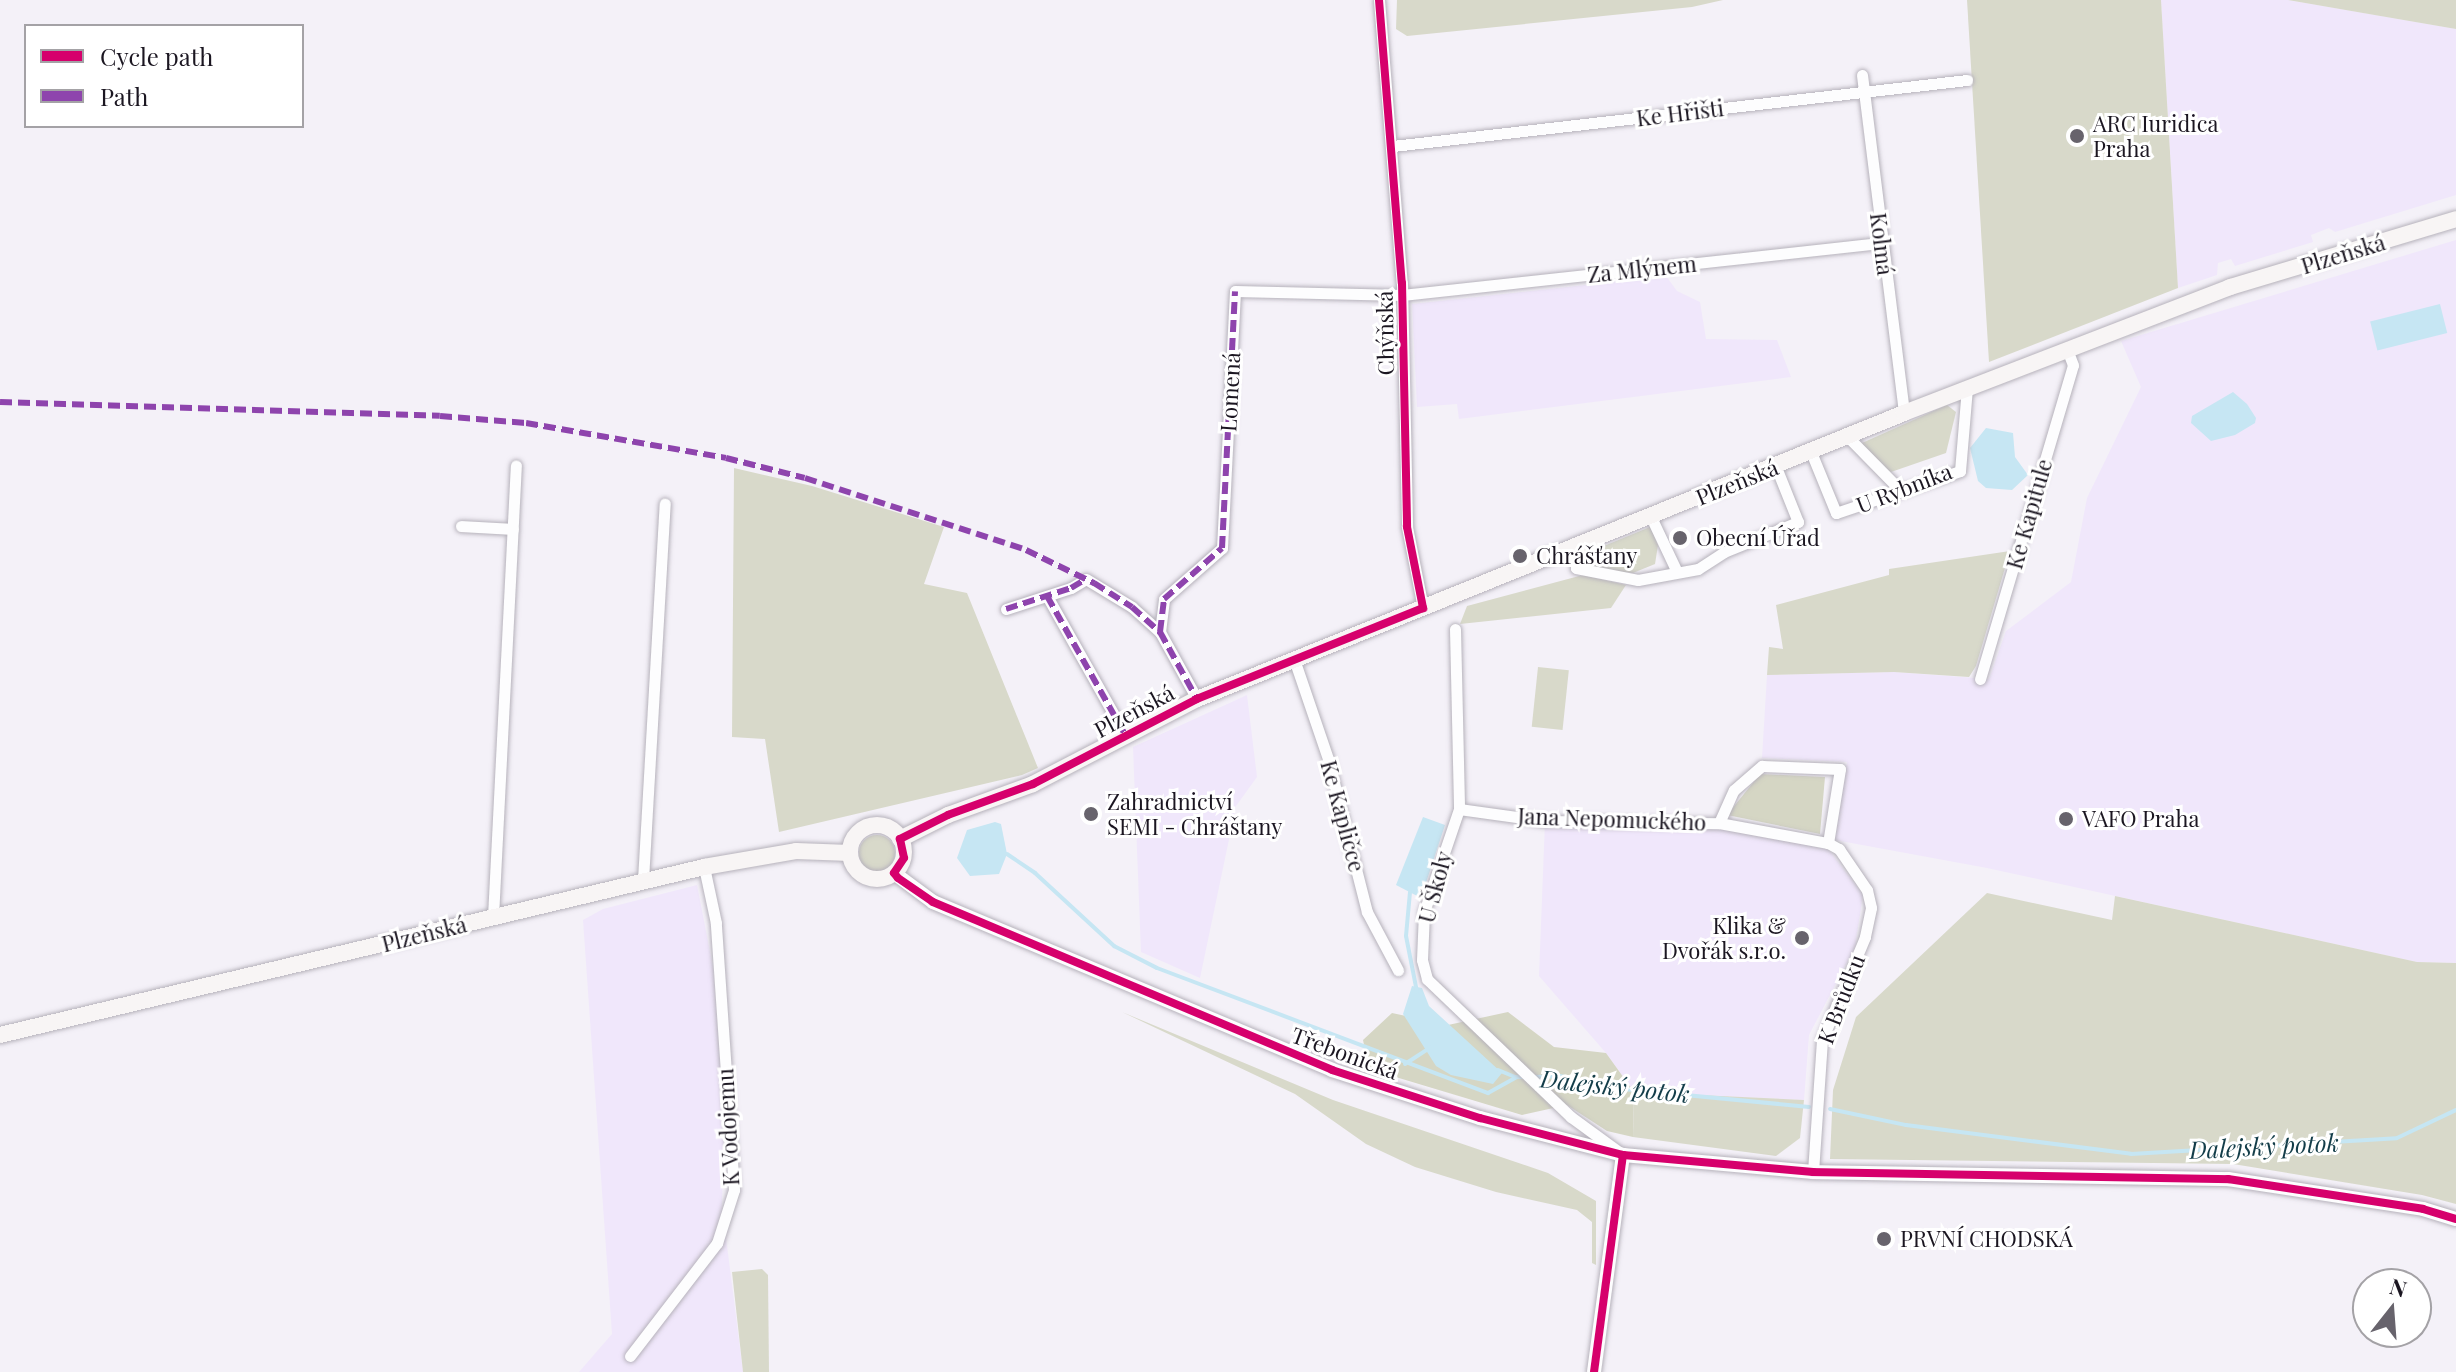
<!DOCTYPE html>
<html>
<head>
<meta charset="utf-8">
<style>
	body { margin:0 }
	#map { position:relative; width:2456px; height:1372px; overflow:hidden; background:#f4f1f8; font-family:"Playfair Display",serif }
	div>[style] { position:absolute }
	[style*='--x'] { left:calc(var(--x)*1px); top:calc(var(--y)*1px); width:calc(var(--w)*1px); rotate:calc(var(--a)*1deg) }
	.built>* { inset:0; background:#f0e7fb }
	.green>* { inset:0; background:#d8d9ca; transform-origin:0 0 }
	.round { border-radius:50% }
	.forest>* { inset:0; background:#d5d6c4 }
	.water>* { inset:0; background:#c6e6f3; transform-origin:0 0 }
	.stream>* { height:4px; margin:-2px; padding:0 2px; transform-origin:2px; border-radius:2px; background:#c6e6f3 }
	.roads { filter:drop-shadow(0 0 2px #b6b2bb) drop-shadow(0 0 2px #b6b2bb) }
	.minor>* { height:11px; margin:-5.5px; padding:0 5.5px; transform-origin:5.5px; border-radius:5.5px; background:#fdfdfe }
	.tertiary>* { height:14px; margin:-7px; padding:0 7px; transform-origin:7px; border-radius:7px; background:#fdfdfe }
	.secondary>* { height:16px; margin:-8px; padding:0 8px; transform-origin:8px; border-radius:8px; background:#f8f5f5 }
	.secondary>.ring { margin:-8px; padding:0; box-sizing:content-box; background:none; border:16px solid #f8f5f5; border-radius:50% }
	.quiet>* { height:6px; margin-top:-3px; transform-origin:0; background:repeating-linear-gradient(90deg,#8e44ad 0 12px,transparent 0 18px) }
	.cycleway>* { height:8px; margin:-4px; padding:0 4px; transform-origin:4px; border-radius:4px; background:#d6006c }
	.dots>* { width:22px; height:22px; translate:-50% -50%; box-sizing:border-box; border:4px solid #fff; border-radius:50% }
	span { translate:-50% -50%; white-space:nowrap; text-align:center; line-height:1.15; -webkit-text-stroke:6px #fff; paint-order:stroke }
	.street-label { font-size:22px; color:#1b1621 }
	.poi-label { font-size:22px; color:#1b1621 }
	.left { translate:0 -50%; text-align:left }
	.right { translate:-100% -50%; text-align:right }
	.water-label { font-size:24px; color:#133d49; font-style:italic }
	.legend { position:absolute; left:24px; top:24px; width:280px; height:104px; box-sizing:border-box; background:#fff; border:2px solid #a4a2a6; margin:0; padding:10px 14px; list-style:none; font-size:24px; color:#1b1621 }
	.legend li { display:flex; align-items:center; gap:16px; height:40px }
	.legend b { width:40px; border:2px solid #a4a2a6 }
	.north { position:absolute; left:2352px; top:1268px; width:80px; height:80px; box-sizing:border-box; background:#fff; border:2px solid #a4a2a6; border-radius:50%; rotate:17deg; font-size:22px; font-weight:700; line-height:32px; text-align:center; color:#1b1621 }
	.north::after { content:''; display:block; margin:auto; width:28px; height:36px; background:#67636c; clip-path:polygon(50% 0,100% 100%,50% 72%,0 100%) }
</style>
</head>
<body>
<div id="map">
	<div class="built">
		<i style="clip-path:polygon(2161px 0,2288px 0,2456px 29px,2456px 195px,2335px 232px,2329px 228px,2311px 235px,2313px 242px,2235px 266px,2231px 259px,2218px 263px,2217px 275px,2178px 288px)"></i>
		<i style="clip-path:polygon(2456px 240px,2456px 963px,2417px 962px,1987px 868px,1835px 840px,1847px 762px,1762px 758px,1767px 675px,1894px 672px,1989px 679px,2006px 631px,2071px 582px,2087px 498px,2141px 387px,2121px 341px)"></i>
		<i style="clip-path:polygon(1666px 276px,1677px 291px,1700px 302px,1706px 339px,1777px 340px,1791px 377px,1459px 419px,1457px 404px,1417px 407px,1412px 304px)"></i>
		<i style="clip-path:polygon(1247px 695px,1257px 777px,1236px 806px,1200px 978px,1141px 952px,1133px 747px)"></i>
		<i style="clip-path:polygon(1545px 821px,1719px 823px,1829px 850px,1863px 895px,1855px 947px,1809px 1035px,1804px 1100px,1634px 1092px,1606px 1053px,1539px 976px)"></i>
		<i style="clip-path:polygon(697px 885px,713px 967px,724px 1117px,722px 1206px,743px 1372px,579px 1372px,612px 1334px,583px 920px,603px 909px)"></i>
	</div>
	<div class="green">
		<i style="clip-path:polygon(1397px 0,1723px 0,1692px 7px,1407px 36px,1396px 29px)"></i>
		<i style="clip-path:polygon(1967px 0,2161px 0,2178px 288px,1989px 362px)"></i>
		<i style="clip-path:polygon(2288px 0,2456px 0,2456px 29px,2363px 13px)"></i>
		<i style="clip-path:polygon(1947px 405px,1956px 412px,1946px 453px,1891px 472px,1877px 466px,1866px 453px,1862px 443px)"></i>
		<i style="clip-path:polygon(734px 468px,812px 486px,944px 527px,924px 584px,967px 593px,1038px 768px,1022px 775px,779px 832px,765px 739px,732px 737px)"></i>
		<i style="clip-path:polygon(1650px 527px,1658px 545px,1655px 564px,1633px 573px,1591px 569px,1582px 555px)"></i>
		<i style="clip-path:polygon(2010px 551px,1976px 666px,1969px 677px,1894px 672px,1767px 675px,1769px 647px,1783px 649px,1776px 605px,1889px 575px,1889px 569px)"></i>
		<i style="clip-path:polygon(1583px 575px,1626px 585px,1611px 608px,1460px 624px,1467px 606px)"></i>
		<i style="left:1538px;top:667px;width:31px;height:60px;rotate:6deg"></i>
		<i class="round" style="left:859px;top:835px;width:36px;height:36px"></i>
		<i style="clip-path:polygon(1987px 893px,2112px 920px,2115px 896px,2417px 962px,2456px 963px,2456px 1204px,2422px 1195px,2233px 1164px,1830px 1159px,1833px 1090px,1856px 1017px)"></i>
		<i style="clip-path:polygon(1122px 1012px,1333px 1100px,1548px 1173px,1596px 1201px,1596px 1265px,1592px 1263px,1592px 1222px,1577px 1210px,1496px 1192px,1415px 1167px,1366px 1144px,1295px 1094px)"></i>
		<i style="clip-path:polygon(1634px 1092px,1804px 1100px,1800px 1138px,1776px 1156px,1633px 1137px)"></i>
		<i style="clip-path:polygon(762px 1269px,768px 1275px,769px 1372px,743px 1372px,732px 1272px)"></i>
	</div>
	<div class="forest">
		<i style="clip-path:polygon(1760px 774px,1825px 777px,1820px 834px,1727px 815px)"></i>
		<i style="clip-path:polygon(1508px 1012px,1554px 1047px,1606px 1053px,1634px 1092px,1633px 1137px,1607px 1131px,1567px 1105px,1522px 1115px,1369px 1069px,1363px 1040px,1392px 1013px,1448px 1025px)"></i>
	</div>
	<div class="water">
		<i style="left:2440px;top:304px;width:30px;height:72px;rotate:76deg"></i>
		<i style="clip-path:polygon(2233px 392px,2247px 404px,2256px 418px,2255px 423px,2235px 435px,2211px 441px,2191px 423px,2192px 416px)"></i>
		<i style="clip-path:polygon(1986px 428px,2013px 433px,2015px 457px,2028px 475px,2012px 490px,1986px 488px,1978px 481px,1970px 448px)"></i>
		<i style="clip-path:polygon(1423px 817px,1445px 825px,1421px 898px,1396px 885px)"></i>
		<i style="clip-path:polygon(995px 822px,1001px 824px,1007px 854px,999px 874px,970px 876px,957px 858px,967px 830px)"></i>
		<i style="clip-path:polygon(1412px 986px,1422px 988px,1429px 1006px,1502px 1073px,1493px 1084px,1451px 1075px,1436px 1066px,1403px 1014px)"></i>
	</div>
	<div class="stream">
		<i style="--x:1007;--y:854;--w:34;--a:34"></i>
		<i style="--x:1035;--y:873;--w:108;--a:42.7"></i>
		<i style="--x:1114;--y:946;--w:48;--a:27.1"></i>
		<i style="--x:1157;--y:968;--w:354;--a:20.7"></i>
		<i style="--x:1488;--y:1093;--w:33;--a:-29"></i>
		<i style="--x:1517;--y:1077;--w:9;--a:0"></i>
		<i style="--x:1410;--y:892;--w:44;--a:95.2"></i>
		<i style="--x:1406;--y:936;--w:57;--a:78.9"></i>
		<i style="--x:1405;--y:1064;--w:30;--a:-33"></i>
		<i style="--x:1498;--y:1070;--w:18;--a:22"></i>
		<i style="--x:1535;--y:1077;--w:25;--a:-2"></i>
		<i style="--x:1560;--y:1076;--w:64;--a:11.7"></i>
		<i style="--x:1623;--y:1089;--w:187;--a:5.5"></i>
		<i style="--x:1830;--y:1109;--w:78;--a:11.9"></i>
		<i style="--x:1906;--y:1125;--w:227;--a:7.3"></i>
		<i style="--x:2131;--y:1154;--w:266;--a:-3.4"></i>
		<i style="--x:2397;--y:1138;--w:65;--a:-25.4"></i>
	</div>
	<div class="roads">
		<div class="minor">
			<i style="--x:1379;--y:0;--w:284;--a:85.4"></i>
			<i style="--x:1402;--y:283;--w:244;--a:88.8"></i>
			<i style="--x:1407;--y:527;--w:83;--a:78.8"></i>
			<i style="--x:1862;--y:75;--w:341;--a:82.9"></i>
			<i style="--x:1393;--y:146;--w:578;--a:-6.56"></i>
			<i style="--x:1847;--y:436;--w:77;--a:45.5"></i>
			<i style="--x:1811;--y:452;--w:66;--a:67.7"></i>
			<i style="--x:1836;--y:513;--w:131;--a:-18.7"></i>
			<i style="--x:1960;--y:471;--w:84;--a:-85.2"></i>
			<i style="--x:1651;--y:517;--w:61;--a:64.7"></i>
			<i style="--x:461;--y:526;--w:52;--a:3.3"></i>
			<i style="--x:1575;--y:548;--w:20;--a:87"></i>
			<i style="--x:1576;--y:568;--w:63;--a:11"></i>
			<i style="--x:1638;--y:580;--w:61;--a:-10.4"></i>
			<i style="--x:1698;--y:569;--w:31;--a:-33"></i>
			<i style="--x:1724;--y:552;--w:80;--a:-22.1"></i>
			<i style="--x:1798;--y:522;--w:59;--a:-111.8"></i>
			<i style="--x:1047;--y:596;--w:161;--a:60.6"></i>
			<i style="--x:1006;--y:609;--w:68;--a:-17.9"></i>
			<i style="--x:1071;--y:588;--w:17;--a:-31"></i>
			<i style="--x:1086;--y:579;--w:54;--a:31.3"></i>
			<i style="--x:1132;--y:607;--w:38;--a:42"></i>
			<i style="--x:1160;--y:632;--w:77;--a:61.1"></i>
			<i style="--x:1455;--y:629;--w:180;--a:88.7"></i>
			<i style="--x:1459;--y:809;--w:109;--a:108.8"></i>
			<i style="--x:1424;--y:912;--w:48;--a:92.4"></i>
			<i style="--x:1422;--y:960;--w:20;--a:75"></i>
			<i style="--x:1427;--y:979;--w:199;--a:43.8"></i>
			<i style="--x:1571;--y:1117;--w:59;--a:36.1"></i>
			<i style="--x:1160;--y:632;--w:33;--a:-83"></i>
			<i style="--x:1164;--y:599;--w:77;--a:-41.3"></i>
			<i style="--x:1222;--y:548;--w:257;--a:-87.1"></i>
			<i style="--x:1235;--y:291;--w:167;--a:1.4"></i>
			<i style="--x:1402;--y:295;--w:483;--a:-6.2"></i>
			<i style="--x:1294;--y:659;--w:106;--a:71.2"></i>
			<i style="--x:1328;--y:759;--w:158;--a:75.7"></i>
			<i style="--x:1367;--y:912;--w:66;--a:61.9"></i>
			<i style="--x:1980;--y:679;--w:327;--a:-73.5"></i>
			<i style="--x:2073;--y:365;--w:17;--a:-111"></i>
			<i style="--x:1459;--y:809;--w:87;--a:7.9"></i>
			<i style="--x:1545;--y:821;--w:174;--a:0.7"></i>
			<i style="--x:1719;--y:823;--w:111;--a:10.4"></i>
			<i style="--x:1828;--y:843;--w:13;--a:29"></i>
			<i style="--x:1839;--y:849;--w:50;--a:55.7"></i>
			<i style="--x:1867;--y:890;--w:18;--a:77"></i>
			<i style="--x:1871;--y:908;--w:30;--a:102"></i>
			<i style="--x:1865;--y:937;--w:112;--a:112.7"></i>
			<i style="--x:1822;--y:1040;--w:132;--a:93.9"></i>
			<i style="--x:1719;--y:823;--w:36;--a:-66"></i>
			<i style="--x:1734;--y:790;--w:37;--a:-41"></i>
			<i style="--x:1762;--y:766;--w:78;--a:2.2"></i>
			<i style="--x:1840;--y:769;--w:75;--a:99.2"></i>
			<i style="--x:643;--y:880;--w:377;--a:-86.7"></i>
			<i style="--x:493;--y:917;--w:452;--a:-87.1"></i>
			<i style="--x:630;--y:1356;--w:143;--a:-52.4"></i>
			<i style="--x:717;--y:1243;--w:56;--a:-72.2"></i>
			<i style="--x:734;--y:1190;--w:268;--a:-93.9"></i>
			<i style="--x:716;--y:923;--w:57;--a:-102.1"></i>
		</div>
		<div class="tertiary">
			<i style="--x:894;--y:873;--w:49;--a:36.6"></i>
			<i style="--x:933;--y:902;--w:433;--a:22.8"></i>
			<i style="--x:1332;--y:1070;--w:156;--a:18"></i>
			<i style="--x:1480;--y:1118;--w:148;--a:14.5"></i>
			<i style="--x:1623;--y:1155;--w:191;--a:5.1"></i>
			<i style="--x:1813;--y:1172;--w:415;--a:1"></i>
			<i style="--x:2228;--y:1179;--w:197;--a:8.7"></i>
			<i style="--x:2423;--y:1209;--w:34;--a:17"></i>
			<i style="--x:1594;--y:1372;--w:219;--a:-82.4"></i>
		</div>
		<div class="secondary">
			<i class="ring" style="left:850px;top:825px;width:38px;height:38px"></i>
			<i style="--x:900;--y:839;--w:54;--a:-26.6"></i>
			<i style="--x:948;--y:815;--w:90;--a:-20"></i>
			<i style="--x:1033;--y:784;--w:185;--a:-27.4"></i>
			<i style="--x:1197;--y:699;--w:763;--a:-22.02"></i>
			<i style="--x:1904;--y:413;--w:350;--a:-21.1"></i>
			<i style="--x:2230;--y:287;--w:236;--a:-16.7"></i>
			<i style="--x:0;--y:1035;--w:724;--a:-13.42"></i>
			<i style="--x:704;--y:867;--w:93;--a:-9.9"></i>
			<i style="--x:796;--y:851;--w:54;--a:2.1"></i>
		</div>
	</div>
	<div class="quiet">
		<i style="--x:0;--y:402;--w:440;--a:1.8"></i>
		<i style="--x:440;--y:416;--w:86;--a:4.7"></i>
		<i style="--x:526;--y:423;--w:203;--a:9.9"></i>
		<i style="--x:726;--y:458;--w:81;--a:14.2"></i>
		<i style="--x:805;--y:478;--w:232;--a:18"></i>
		<i style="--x:1026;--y:550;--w:76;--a:25.9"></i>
		<i style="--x:1094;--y:583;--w:45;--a:32.3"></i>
		<i style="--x:1132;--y:607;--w:38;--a:42"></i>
		<i style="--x:1160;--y:632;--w:77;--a:61.1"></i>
		<i style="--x:1047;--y:596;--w:161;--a:60.6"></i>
		<i style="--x:1006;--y:609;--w:68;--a:-17.9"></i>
		<i style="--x:1071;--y:588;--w:17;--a:-31"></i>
		<i style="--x:1160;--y:632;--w:33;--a:-83"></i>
		<i style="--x:1164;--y:599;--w:77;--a:-41.3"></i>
		<i style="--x:1222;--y:548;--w:257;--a:-87.1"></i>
	</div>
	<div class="cycleway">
		<i style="--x:1379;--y:0;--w:284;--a:85.4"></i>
		<i style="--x:1402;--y:283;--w:244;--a:88.8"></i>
		<i style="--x:1407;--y:527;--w:83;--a:78.8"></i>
		<i style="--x:1423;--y:608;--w:244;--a:158.1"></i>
		<i style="--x:1197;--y:699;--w:185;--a:152.6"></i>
		<i style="--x:1033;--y:784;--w:90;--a:160"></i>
		<i style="--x:948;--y:815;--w:54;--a:153.4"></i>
		<i style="--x:900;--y:839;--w:19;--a:78"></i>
		<i style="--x:904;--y:858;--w:18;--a:124"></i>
		<i style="--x:894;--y:873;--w:6;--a:51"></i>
		<i style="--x:898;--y:878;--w:42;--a:34.4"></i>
		<i style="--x:933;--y:902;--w:433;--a:22.8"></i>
		<i style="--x:1332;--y:1070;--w:156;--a:18"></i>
		<i style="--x:1480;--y:1118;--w:148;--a:14.5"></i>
		<i style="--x:1623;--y:1155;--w:191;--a:5.1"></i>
		<i style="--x:1813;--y:1172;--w:415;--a:1"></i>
		<i style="--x:2228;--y:1179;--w:197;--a:8.7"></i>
		<i style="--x:2423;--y:1209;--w:34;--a:17"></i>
		<i style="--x:1594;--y:1372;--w:219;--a:-82.4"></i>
	</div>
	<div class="dots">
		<i style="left:2077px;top:136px;background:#67636c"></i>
		<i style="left:1680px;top:538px;background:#67636c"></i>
		<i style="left:1520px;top:556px;background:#67636c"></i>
		<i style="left:1091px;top:814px;background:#67636c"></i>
		<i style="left:2066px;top:819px;background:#67636c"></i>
		<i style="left:1802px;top:938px;background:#67636c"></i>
		<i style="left:1884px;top:1239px;background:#67636c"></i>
	</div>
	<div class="street-label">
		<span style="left:1680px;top:113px;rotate:-7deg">Ke Hřišti</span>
		<span style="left:1882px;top:244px;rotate:83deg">Kolmá</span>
		<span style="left:2343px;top:254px;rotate:-17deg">Plzeňská</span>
		<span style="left:1642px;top:269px;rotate:-6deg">Za Mlýnem</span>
		<span style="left:1385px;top:333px;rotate:-91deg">Chýňská</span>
		<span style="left:1230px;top:392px;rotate:-87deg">Lomená</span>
		<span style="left:1737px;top:482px;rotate:-22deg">Plzeňská</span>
		<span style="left:1904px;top:488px;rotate:-21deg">U Rybníka</span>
		<span style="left:2029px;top:514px;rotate:-74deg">Ke Kapitule</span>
		<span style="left:1134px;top:711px;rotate:-28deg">Plzeňská</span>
		<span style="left:1343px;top:816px;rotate:75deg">Ke Kapličce</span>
		<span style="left:1612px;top:819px;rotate:2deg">Jana Nepomuckého</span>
		<span style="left:1435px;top:887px;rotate:-75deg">U Školy</span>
		<span style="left:424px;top:934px;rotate:-14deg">Plzeňská</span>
		<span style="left:1841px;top:999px;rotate:-69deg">K Brůdku</span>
		<span style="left:1345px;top:1053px;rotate:20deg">Třebonická</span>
		<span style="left:728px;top:1127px;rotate:-93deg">K Vodojemu</span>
	</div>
	<div class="poi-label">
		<span class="left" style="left:2093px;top:136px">ARC Iuridica<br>Praha</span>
		<span class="left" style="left:1696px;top:538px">Obecní Úřad</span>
		<span class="left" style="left:1536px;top:556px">Chrášťany</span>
		<span class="left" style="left:1107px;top:814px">Zahradnictví<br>SEMI - Chráštany</span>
		<span class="left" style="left:2082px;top:819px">VAFO Praha</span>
		<span class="right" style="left:1786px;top:938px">Klika &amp;<br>Dvořák s.r.o.</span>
		<span class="left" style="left:1900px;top:1239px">PRVNÍ CHODSKÁ</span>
	</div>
	<div class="water-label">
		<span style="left:1615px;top:1086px;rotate:6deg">Dalejský potok</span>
		<span style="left:2264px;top:1146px;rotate:-3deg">Dalejský potok</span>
	</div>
	<ul class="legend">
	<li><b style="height:10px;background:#d6006c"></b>Cycle path</li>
	<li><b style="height:10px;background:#8e44ad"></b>Path</li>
	</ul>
	<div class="north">N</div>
</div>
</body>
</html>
